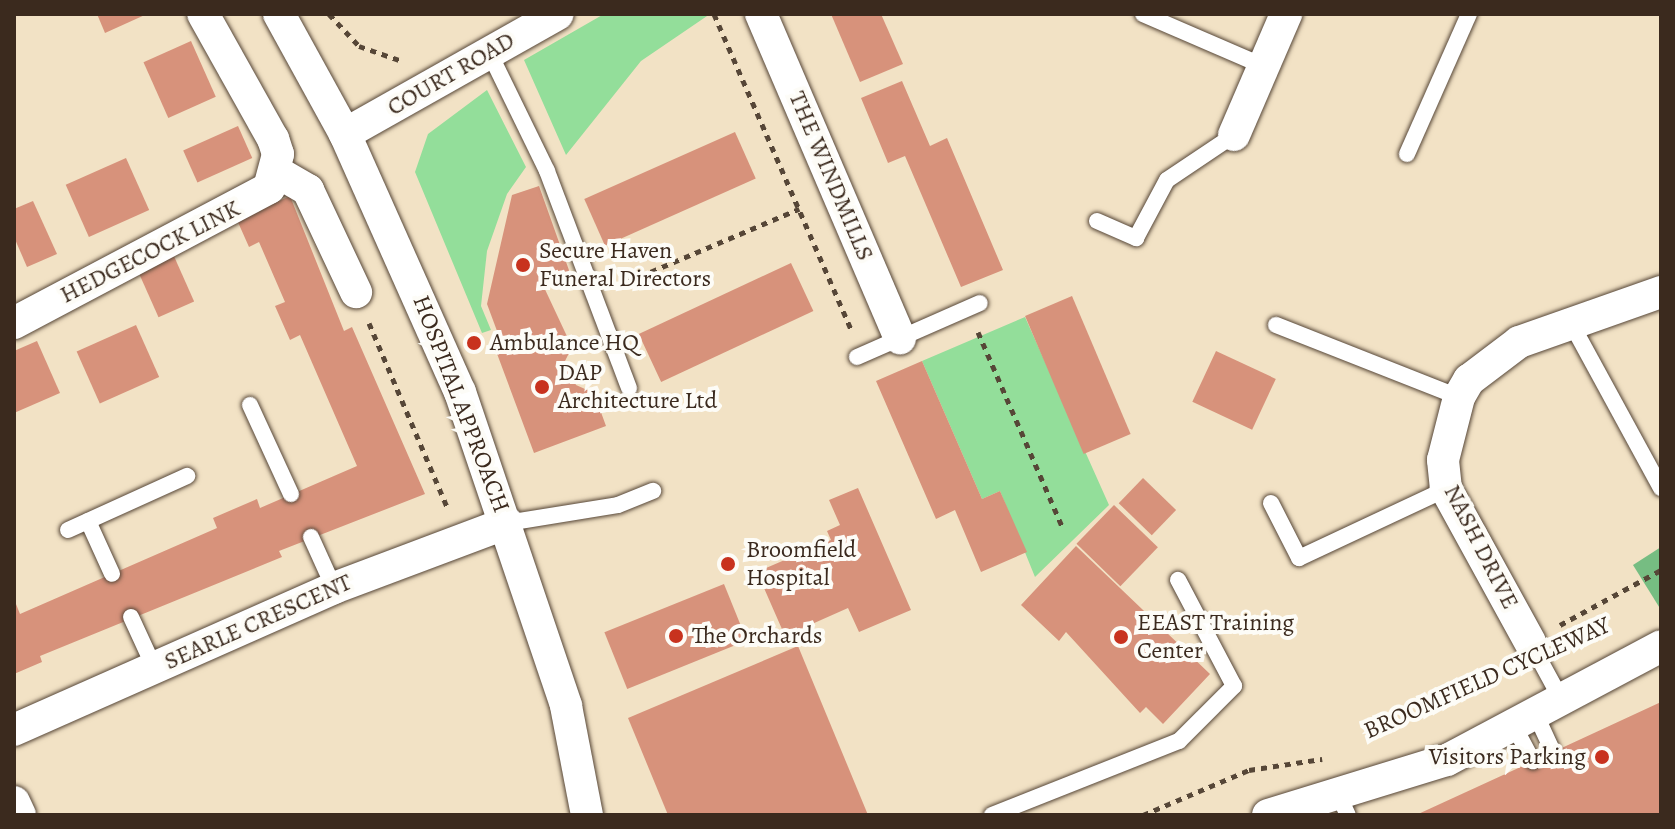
<!DOCTYPE html>
<html>
<head>
<meta charset="utf-8">
<style>
	body { margin:0 }
	#map { position:relative; width:1675px; height:829px; overflow:hidden; background:#f2e2c5; font-family:Alegreya,serif }
	div>[style] { position:absolute }
	[style*='--x'] { left:calc(var(--x)*1px); top:calc(var(--y)*1px); width:calc(var(--w)*1px); rotate:calc(var(--a)*1deg) }
	.green>* { inset:0; background:#93de9a }
	.forest>* { inset:0; background:#76bd82 }
	.building>* { inset:0; background:#d7927b; transform-origin:0 0 }
	.path>* { height:5px; margin-top:-2.5px; transform-origin:0; background:repeating-linear-gradient(90deg,#564637 0 6px,transparent 0 12px) }
	.roads { filter:drop-shadow(0 0 2px #564637) drop-shadow(0 0 2px #564637) }
	.lane>* { height:16px; margin:-8px; padding:0 8px; transform-origin:8px; border-radius:8px; background:#fff }
	.street>* { height:32px; margin:-16px; padding:0 16px; transform-origin:16px; border-radius:16px; background:#fff }
	.dots>* { width:22px; height:22px; translate:-50% -50%; box-sizing:border-box; border:4px solid #fdfcf7; border-radius:50% }
	span { translate:-50% -50%; white-space:nowrap; text-align:center; line-height:1.15; -webkit-text-stroke:8px #fdfcf7; paint-order:stroke }
	.street-label { font-size:24px; color:#3b2a1e }
	.poi-label { font-size:24px; color:#3b2a1e }
	.left { translate:0 -50%; text-align:left }
	.right { translate:-100% -50%; text-align:right }
	.frame { position:absolute; inset:0; border:16px solid #3b2a1e; pointer-events:none }
</style>
</head>
<body>
<div id="map">
	<div class="green">
		<i style="clip-path:polygon(604px 14px,710px 14px,641px 61px,566px 155px,524px 60px)"></i>
		<i style="clip-path:polygon(487px 90px,526px 167px,507px 194px,487px 251px,481px 306px,491px 330px,482px 333px,415px 172px,428px 134px)"></i>
		<i style="clip-path:polygon(1025px 317px,1109px 505px,1035px 577px,1000px 491px,982px 499px,922px 361px)"></i>
	</div>
	<div class="forest">
		<i style="clip-path:polygon(1661px 547px,1661px 610px,1633px 565px)"></i>
	</div>
	<div class="building">
		<i style="clip-path:polygon(97px 14px,147px 14px,105px 33px)"></i>
		<i style="clip-path:polygon(831px 14px,881px 14px,903px 64px,860px 82px)"></i>
		<i style="left:191px;top:41px;width:61px;height:52px;rotate:66deg"></i>
		<i style="clip-path:polygon(902px 81px,930px 146px,947px 138px,1003px 270px,961px 287px,905px 156px,888px 163px,861px 98px)"></i>
		<i style="left:238px;top:126px;width:35px;height:60px;rotate:66deg"></i>
		<i style="left:735px;top:132px;width:51px;height:165px;rotate:66deg"></i>
		<i style="left:126px;top:158px;width:57px;height:66px;rotate:66deg"></i>
		<i style="clip-path:polygon(539px 186px,570px 273px,542px 283px,572px 347px,565px 361px,576px 385px,594px 393px,606px 426px,534px 453px,493px 343px,500px 339px,487px 304px,512px 195px)"></i>
		<i style="clip-path:polygon(290px 196px,344px 331px,352px 327px,425px 494px,279px 551px,282px 557px,40px 656px,42px 662px,14px 674px,14px 599px,20px 614px,217px 528px,213px 518px,257px 499px,260px 508px,357px 466px,300px 335px,290px 340px,275px 306px,285px 302px,259px 242px,249px 247px,237px 220px)"></i>
		<i style="clip-path:polygon(33px 201px,57px 254px,27px 267px,14px 237px,14px 209px)"></i>
		<i style="left:173px;top:254px;width:52px;height:39px;rotate:66deg"></i>
		<i style="left:791px;top:263px;width:53px;height:168px;rotate:65deg"></i>
		<i style="left:1072px;top:296px;width:150px;height:51px;rotate:67deg"></i>
		<i style="left:136px;top:325px;width:57px;height:65px;rotate:66deg"></i>
		<i style="clip-path:polygon(37px 341px,60px 393px,14px 413px,14px 351px)"></i>
		<i style="left:1216px;top:351px;width:66px;height:56px;rotate:25deg"></i>
		<i style="clip-path:polygon(922px 361px,982px 499px,1000px 491px,1027px 552px,981px 572px,955px 510px,936px 519px,876px 381px)"></i>
		<i style="left:1143px;top:478px;width:46px;height:35px;rotate:44deg"></i>
		<i style="clip-path:polygon(858px 488px,911px 610px,859px 632px,848px 608px,785px 636px,757px 572px,831px 540px,827px 531px,840px 525px,829px 500px)"></i>
		<i style="left:1114px;top:505px;width:61px;height:54px;rotate:44deg"></i>
		<i style="clip-path:polygon(1076px 546px,1210px 674px,1163px 724px,1146px 707px,1140px 713px,1066px 632px,1059px 641px,1021px 605px)"></i>
		<i style="left:724px;top:584px;width:61px;height:129px;rotate:68deg"></i>
		<i style="clip-path:polygon(798px 646px,868px 815px,668px 815px,628px 718px)"></i>
		<i style="clip-path:polygon(1661px 702px,1661px 815px,1416px 815px,1553px 752px)"></i>
	</div>
	<div class="path">
		<i style="--x:329;--y:14;--w:44;--a:46.8"></i>
		<i style="--x:359;--y:46;--w:46;--a:19.2"></i>
		<i style="--x:714;--y:14;--w:347;--a:66.5"></i>
		<i style="--x:629;--y:281;--w:185;--a:-23"></i>
		<i style="--x:369;--y:323;--w:202;--a:67"></i>
		<i style="--x:978;--y:332;--w:211;--a:66.6"></i>
		<i style="--x:1560;--y:625;--w:115;--a:-28.6"></i>
		<i style="--x:1143;--y:815;--w:115;--a:-23"></i>
		<i style="--x:1249;--y:770;--w:74;--a:-8.6"></i>
	</div>
	<div class="roads">
		<div class="lane">
			<i style="--x:1143;--y:14;--w:131;--a:23.4"></i>
			<i style="--x:489;--y:52;--w:132;--a:64"></i>
			<i style="--x:547;--y:171;--w:232;--a:69.3"></i>
			<i style="--x:1407;--y:154;--w:153;--a:-66.1"></i>
			<i style="--x:1097;--y:221;--w:43;--a:23.6"></i>
			<i style="--x:1136;--y:238;--w:66;--a:-61.9"></i>
			<i style="--x:1167;--y:180;--w:81;--a:-33.9"></i>
			<i style="--x:1571;--y:323;--w:188;--a:61.4"></i>
			<i style="--x:1276;--y:325;--w:197;--a:21.5"></i>
			<i style="--x:857;--y:357;--w:134;--a:-23.7"></i>
			<i style="--x:250;--y:405;--w:98;--a:65.3"></i>
			<i style="--x:1271;--y:503;--w:62;--a:63"></i>
			<i style="--x:1299;--y:558;--w:162;--a:-25.1"></i>
			<i style="--x:88;--y:521;--w:58;--a:65.6"></i>
			<i style="--x:507;--y:523;--w:112;--a:-9.2"></i>
			<i style="--x:618;--y:505;--w:38;--a:-22"></i>
			<i style="--x:68;--y:530;--w:131;--a:-24.4"></i>
			<i style="--x:311;--y:537;--w:56;--a:65.7"></i>
			<i style="--x:131;--y:617;--w:55;--a:65.3"></i>
			<i style="--x:1530;--y:642;--w:67;--a:61.5"></i>
			<i style="--x:1536;--y:715;--w:41;--a:65.3"></i>
			<i style="--x:1514;--y:726;--w:40;--a:62"></i>
			<i style="--x:1339;--y:796;--w:21;--a:65"></i>
			<i style="--x:992;--y:815;--w:201;--a:-21.6"></i>
			<i style="--x:1179;--y:741;--w:78;--a:-45"></i>
			<i style="--x:1234;--y:686;--w:120;--a:-117.8"></i>
		</div>
		<div class="street">
			<i style="--x:279;--y:14;--w:137;--a:61.2"></i>
			<i style="--x:345;--y:134;--w:282;--a:66"></i>
			<i style="--x:460;--y:392;--w:331;--a:71.3"></i>
			<i style="--x:566;--y:706;--w:111;--a:79.1"></i>
			<i style="--x:761;--y:14;--w:353;--a:66.8"></i>
			<i style="--x:345;--y:134;--w:244;--a:-29.4"></i>
			<i style="--x:1234;--y:135;--w:132;--a:-66.7"></i>
			<i style="--x:277;--y:172;--w:36;--a:30"></i>
			<i style="--x:308;--y:190;--w:113;--a:64.8"></i>
			<i style="--x:14;--y:323;--w:289;--a:-27.9"></i>
			<i style="--x:269;--y:188;--w:35;--a:-75"></i>
			<i style="--x:278;--y:154;--w:16;--a:-108"></i>
			<i style="--x:273;--y:139;--w:143;--a:-119.2"></i>
			<i style="--x:1530;--y:642;--w:175;--a:-118.8"></i>
			<i style="--x:1446;--y:489;--w:29;--a:-96"></i>
			<i style="--x:1443;--y:460;--w:65;--a:-75.7"></i>
			<i style="--x:1459;--y:397;--w:20;--a:-60"></i>
			<i style="--x:1469;--y:380;--w:63;--a:-37.2"></i>
			<i style="--x:1519;--y:342;--w:151;--a:-19.4"></i>
			<i style="--x:14;--y:730;--w:350;--a:-23.9"></i>
			<i style="--x:334;--y:588;--w:185;--a:-20.6"></i>
			<i style="--x:14;--y:802;--w:14;--a:65"></i>
			<i style="--x:1268;--y:815;--w:187;--a:-17.1"></i>
			<i style="--x:1447;--y:760;--w:242;--a:-28"></i>
		</div>
	</div>
	<div class="dots">
		<i style="left:523px;top:265px;background:#c8321e"></i>
		<i style="left:474px;top:343px;background:#c8321e"></i>
		<i style="left:542px;top:387px;background:#c8321e"></i>
		<i style="left:728px;top:564px;background:#c8321e"></i>
		<i style="left:676px;top:636px;background:#c8321e"></i>
		<i style="left:1121px;top:637px;background:#c8321e"></i>
		<i style="left:1602px;top:757px;background:#c8321e"></i>
	</div>
	<div class="street-label">
		<span style="left:451px;top:74px;rotate:-30deg">COURT ROAD</span>
		<span style="left:831px;top:176px;rotate:67deg">THE WINDMILLS</span>
		<span style="left:150px;top:252px;rotate:-27deg">HEDGECOCK LINK</span>
		<span style="left:461px;top:404px;rotate:69deg">HOSPITAL APPROACH</span>
		<span style="left:1481px;top:547px;rotate:63deg">NASH DRIVE</span>
		<span style="left:258px;top:622px;rotate:-24deg">SEARLE CRESCENT</span>
		<span style="left:1487px;top:678px;rotate:-24deg">BROOMFIELD CYCLEWAY</span>
	</div>
	<div class="poi-label">
		<span class="left" style="left:539px;top:265px">Secure Haven<br>Funeral Directors</span>
		<span class="left" style="left:490px;top:343px">Ambulance HQ</span>
		<span class="left" style="left:558px;top:387px">DAP<br>Architecture Ltd</span>
		<span class="left" style="left:746px;top:564px">Broomfield<br>Hospital</span>
		<span class="left" style="left:1137px;top:637px">EEAST Training<br>Center</span>
		<span class="left" style="left:692px;top:636px">The Orchards</span>
		<span class="right" style="left:1586px;top:757px">Visitors Parking</span>
	</div>
	<div class="frame"></div>
</div>
</body>
</html>
